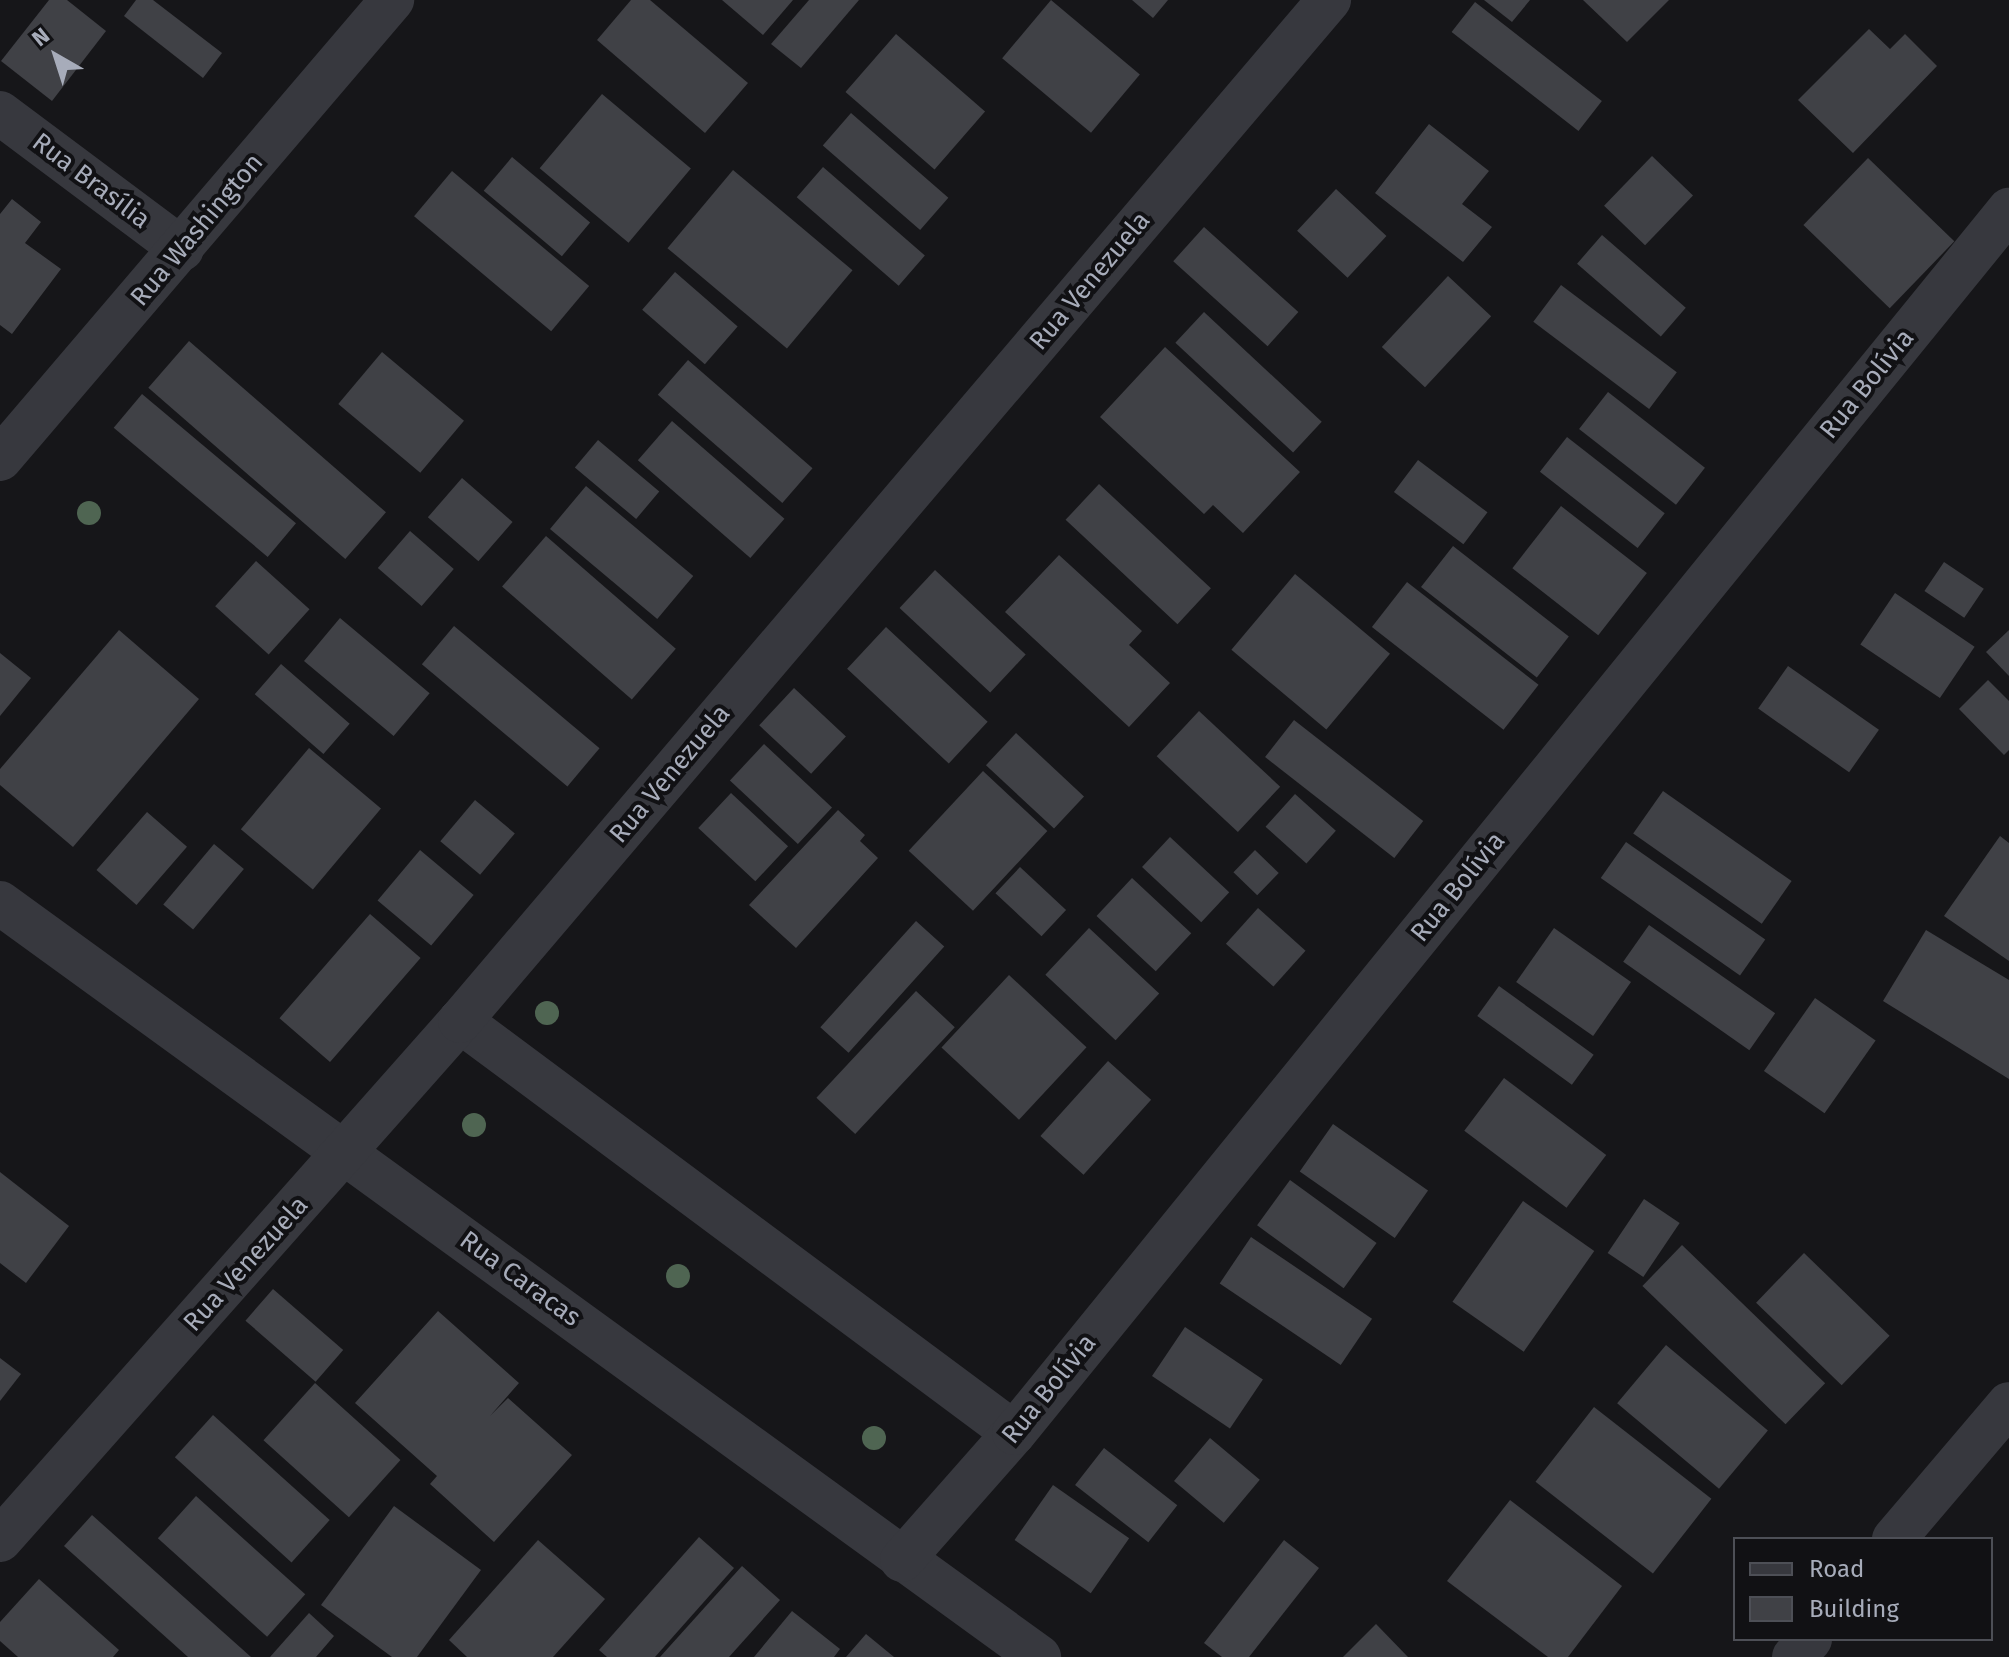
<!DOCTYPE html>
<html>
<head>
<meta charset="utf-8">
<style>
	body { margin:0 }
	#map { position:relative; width:2009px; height:1657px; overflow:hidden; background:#161619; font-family:"Fira Sans",sans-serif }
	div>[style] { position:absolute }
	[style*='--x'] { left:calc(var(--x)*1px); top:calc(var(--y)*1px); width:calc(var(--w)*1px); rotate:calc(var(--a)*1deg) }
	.building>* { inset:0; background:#404146; transform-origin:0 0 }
	.minor>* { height:44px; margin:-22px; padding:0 22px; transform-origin:22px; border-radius:22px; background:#37383e }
	.trees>* { width:24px; height:24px; margin:-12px; border-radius:50%; background:#4f6552 }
	span { translate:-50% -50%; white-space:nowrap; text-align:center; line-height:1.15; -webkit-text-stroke:8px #111114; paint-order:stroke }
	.street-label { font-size:26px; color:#a7acba }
	.legend { position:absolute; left:1733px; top:1537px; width:260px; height:104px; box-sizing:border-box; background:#111114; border:2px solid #4d4f56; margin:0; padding:10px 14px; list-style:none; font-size:24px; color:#a7acba }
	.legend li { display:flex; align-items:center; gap:16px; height:40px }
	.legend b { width:40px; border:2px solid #4d4f56 }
	.north { position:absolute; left:16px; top:16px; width:80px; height:80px; -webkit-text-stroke:6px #111114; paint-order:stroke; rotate:321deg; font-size:22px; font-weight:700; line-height:32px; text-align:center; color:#a7acba }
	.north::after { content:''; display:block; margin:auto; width:28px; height:36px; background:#a7acba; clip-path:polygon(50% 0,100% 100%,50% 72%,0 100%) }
</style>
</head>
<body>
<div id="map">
	<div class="building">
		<i style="clip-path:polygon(49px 0,67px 0,106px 31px,52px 101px,1px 61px)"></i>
		<i style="clip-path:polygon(136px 0,153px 0,222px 53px,203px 78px,124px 16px)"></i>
		<i style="clip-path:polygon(631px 0,650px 0,748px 83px,705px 133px,597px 40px)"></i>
		<i style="clip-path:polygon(722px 0,793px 0,763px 35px)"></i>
		<i style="clip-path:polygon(809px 0,859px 0,801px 68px,771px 44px)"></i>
		<i style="left:1051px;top:0;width:116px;height:76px;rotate:40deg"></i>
		<i style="clip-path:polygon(1132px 0,1168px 0,1153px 18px)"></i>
		<i style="clip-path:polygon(1484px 0,1530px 0,1512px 22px)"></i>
		<i style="clip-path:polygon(1583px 0,1669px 0,1627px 42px)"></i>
		<i style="left:1475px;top:2px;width:161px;height:38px;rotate:38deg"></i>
		<i style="clip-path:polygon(1869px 29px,1890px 49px,1905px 34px,1937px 66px,1853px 153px,1798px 100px)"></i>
		<i style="left:896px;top:34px;width:118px;height:77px;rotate:41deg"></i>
		<i style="left:602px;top:94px;width:116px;height:97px;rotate:40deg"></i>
		<i style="left:851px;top:113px;width:129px;height:43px;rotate:41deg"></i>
		<i style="clip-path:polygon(1429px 124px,1489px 171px,1462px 204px,1492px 227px,1463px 262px,1375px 193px)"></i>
		<i style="left:1652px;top:156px;width:57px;height:69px;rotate:44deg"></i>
		<i style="left:512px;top:157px;width:102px;height:44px;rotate:40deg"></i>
		<i style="left:1868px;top:158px;width:120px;height:93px;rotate:44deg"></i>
		<i style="left:823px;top:167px;width:135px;height:40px;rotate:41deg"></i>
		<i style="left:733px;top:170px;width:156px;height:102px;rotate:40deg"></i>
		<i style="left:452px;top:171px;width:179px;height:59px;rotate:40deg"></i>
		<i style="left:1336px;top:189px;width:69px;height:57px;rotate:43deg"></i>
		<i style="clip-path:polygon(12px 199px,41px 222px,25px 243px,61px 269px,12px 334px,0 325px,0 214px)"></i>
		<i style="left:1204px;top:227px;width:127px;height:46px;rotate:42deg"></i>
		<i style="left:1602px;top:235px;width:111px;height:38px;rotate:41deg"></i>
		<i style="left:675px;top:272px;width:83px;height:50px;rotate:41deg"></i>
		<i style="left:1448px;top:276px;width:59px;height:97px;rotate:43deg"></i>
		<i style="left:1561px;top:285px;width:145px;height:46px;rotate:37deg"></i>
		<i style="left:1204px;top:312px;width:161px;height:42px;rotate:43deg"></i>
		<i style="left:189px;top:341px;width:261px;height:62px;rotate:41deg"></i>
		<i style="clip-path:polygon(1165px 347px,1300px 472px,1243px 533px,1213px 505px,1204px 514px,1100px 417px)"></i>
		<i style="left:382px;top:352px;width:107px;height:68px;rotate:40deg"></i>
		<i style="left:688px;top:360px;width:165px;height:46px;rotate:41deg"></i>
		<i style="left:1608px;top:392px;width:123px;height:47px;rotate:38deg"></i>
		<i style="left:142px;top:394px;width:201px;height:44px;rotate:40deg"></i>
		<i style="left:672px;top:421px;width:149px;height:52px;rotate:41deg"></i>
		<i style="left:1567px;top:437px;width:124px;height:44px;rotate:38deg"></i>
		<i style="left:598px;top:440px;width:80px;height:36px;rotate:40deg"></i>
		<i style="left:1418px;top:460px;width:87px;height:40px;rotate:37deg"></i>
		<i style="left:462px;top:478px;width:67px;height:52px;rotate:41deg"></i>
		<i style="left:1099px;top:484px;width:153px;height:49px;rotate:43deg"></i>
		<i style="left:586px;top:486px;width:140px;height:56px;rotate:40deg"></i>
		<i style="left:1561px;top:506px;width:109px;height:79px;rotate:38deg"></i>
		<i style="left:410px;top:531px;width:58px;height:49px;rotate:41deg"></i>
		<i style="left:546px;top:536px;width:172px;height:67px;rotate:41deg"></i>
		<i style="left:1453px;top:546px;width:147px;height:52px;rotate:38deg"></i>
		<i style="clip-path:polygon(1059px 555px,1142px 631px,1129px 645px,1170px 683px,1129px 727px,1005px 612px)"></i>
		<i style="left:256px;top:561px;width:72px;height:61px;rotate:42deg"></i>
		<i style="left:1944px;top:562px;width:48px;height:35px;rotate:34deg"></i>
		<i style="left:935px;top:570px;width:124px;height:52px;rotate:43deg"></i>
		<i style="left:1295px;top:574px;width:124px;height:99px;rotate:40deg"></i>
		<i style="left:1407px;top:582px;width:167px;height:57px;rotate:38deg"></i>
		<i style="left:1895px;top:593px;width:96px;height:62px;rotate:34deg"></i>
		<i style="left:340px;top:618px;width:117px;height:56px;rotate:40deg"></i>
		<i style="left:454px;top:626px;width:190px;height:50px;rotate:40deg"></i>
		<i style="left:886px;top:627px;width:139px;height:57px;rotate:43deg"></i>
		<i style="clip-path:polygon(119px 630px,199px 699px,73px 847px,0 785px,0 769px)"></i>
		<i style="clip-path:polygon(2009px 630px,2009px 676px,1986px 652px)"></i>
		<i style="clip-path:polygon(0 653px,31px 678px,0 716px)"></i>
		<i style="left:281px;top:664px;width:91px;height:40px;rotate:41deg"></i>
		<i style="left:1788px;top:666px;width:111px;height:52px;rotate:35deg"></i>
		<i style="clip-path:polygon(1988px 680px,2009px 701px,2009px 750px,2004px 755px,1959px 709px)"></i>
		<i style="left:794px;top:688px;width:71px;height:51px;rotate:43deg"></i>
		<i style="left:1199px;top:711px;width:111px;height:62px;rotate:43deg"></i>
		<i style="left:1294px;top:720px;width:164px;height:47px;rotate:38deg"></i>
		<i style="left:1016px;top:733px;width:93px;height:44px;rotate:43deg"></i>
		<i style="left:764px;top:744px;width:93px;height:50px;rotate:43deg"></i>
		<i style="left:309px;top:748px;width:94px;height:106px;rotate:40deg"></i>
		<i style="left:983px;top:771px;width:88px;height:109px;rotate:43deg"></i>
		<i style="left:1663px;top:791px;width:157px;height:52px;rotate:35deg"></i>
		<i style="left:731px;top:793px;width:78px;height:48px;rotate:43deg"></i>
		<i style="left:1295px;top:794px;width:55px;height:44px;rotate:42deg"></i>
		<i style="left:475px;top:800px;width:52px;height:54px;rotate:40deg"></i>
		<i style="clip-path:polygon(838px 810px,865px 835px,860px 841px,878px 858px,796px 948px,749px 905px)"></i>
		<i style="left:147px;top:812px;width:53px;height:77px;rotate:41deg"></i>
		<i style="clip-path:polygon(2000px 836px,2009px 843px,2009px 961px,1944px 916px)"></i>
		<i style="left:1170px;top:837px;width:81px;height:41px;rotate:43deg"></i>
		<i style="left:1626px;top:842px;width:170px;height:44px;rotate:35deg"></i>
		<i style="left:214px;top:844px;width:39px;height:79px;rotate:40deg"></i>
		<i style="left:420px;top:850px;width:70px;height:66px;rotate:40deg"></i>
		<i style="left:1255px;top:850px;width:33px;height:31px;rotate:44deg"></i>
		<i style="left:1020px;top:867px;width:63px;height:36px;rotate:43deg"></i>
		<i style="left:1132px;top:878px;width:81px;height:52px;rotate:43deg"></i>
		<i style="left:1258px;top:908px;width:64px;height:48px;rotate:42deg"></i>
		<i style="left:370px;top:914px;width:67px;height:138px;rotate:41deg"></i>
		<i style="left:916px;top:921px;width:38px;height:143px;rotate:42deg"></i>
		<i style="left:1649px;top:925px;width:154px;height:45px;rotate:35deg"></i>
		<i style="left:1089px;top:928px;width:96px;height:64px;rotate:43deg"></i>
		<i style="left:1554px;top:928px;width:94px;height:66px;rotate:35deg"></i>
		<i style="clip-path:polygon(1926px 930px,2009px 980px,2009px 1079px,1883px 1001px)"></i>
		<i style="left:1009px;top:975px;width:106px;height:99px;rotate:43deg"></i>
		<i style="left:1499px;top:986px;width:117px;height:37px;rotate:36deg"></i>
		<i style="left:916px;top:991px;width:53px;height:146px;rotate:43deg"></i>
		<i style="left:1815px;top:998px;width:74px;height:89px;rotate:35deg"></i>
		<i style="left:1108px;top:1061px;width:58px;height:101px;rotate:42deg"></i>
		<i style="left:1504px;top:1078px;width:128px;height:66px;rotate:37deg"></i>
		<i style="left:1333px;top:1124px;width:116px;height:58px;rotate:35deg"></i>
		<i style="clip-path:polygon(0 1172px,69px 1226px,26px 1283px,0 1263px)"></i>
		<i style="left:1290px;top:1180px;width:107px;height:56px;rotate:36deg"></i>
		<i style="left:1644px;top:1199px;width:43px;height:65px;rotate:34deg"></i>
		<i style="left:1523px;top:1201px;width:87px;height:123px;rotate:35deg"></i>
		<i style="left:1251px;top:1237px;width:146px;height:56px;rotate:34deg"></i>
		<i style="left:1682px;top:1245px;width:199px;height:57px;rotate:44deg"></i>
		<i style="left:1804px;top:1253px;width:119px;height:69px;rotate:44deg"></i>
		<i style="left:273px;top:1289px;width:93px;height:42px;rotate:41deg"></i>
		<i style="clip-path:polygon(438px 1311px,519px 1383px,490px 1416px,508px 1398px,572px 1455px,494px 1542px,430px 1484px,437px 1476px,355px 1403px)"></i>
		<i style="left:1185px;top:1327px;width:94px;height:59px;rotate:34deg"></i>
		<i style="left:1666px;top:1345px;width:133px;height:76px;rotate:40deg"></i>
		<i style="clip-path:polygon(0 1358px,21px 1374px,0 1401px)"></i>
		<i style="left:315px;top:1383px;width:115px;height:77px;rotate:42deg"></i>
		<i style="left:1594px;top:1407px;width:149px;height:95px;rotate:38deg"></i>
		<i style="left:213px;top:1415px;width:157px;height:57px;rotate:42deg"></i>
		<i style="left:1210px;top:1438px;width:65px;height:56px;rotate:40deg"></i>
		<i style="left:1104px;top:1448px;width:93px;height:47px;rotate:38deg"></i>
		<i style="left:1053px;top:1485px;width:93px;height:67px;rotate:35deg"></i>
		<i style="left:196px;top:1496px;width:147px;height:57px;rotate:42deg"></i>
		<i style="clip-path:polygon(1510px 1500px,1622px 1586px,1568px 1657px,1548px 1657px,1447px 1581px)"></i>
		<i style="clip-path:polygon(394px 1506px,481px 1570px,417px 1657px,392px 1657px,321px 1605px)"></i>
		<i style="clip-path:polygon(92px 1515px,251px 1657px,188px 1657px,64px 1546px)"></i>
		<i style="clip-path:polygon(699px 1537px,734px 1568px,655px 1657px,607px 1657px,599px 1650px)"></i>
		<i style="clip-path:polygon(538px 1540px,605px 1599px,553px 1657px,467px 1657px,449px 1640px)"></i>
		<i style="clip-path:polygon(1284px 1540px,1319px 1568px,1249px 1657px,1222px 1657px,1204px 1643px)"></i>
		<i style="clip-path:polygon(742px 1566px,780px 1600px,729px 1657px,660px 1657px)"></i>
		<i style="clip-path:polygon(39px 1579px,119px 1650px,113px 1657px,18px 1657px,0 1641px,0 1622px)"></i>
		<i style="clip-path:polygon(792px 1611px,840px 1649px,834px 1657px,754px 1657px)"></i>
		<i style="clip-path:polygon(309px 1613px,334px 1636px,316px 1657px,270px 1657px)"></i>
		<i style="clip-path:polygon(1376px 1624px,1408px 1657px,1343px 1657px)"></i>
		<i style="clip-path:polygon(866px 1634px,894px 1657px,846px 1657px)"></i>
	</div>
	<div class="minor">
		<i style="--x:0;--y:113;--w:227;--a:36.8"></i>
		<i style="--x:0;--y:459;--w:604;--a:-49.5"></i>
		<i style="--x:0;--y:903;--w:1284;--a:35.97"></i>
		<i style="--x:460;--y:1021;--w:690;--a:36.64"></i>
		<i style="--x:1894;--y:1539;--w:177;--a:-49.6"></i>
		<i style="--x:0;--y:1540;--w:694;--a:-48.45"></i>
		<i style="--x:460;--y:1021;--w:1341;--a:-49.6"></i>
		<i style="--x:902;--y:1560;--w:169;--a:-48.6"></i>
		<i style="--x:1014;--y:1433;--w:1577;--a:-50.87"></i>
		<i style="--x:1794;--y:1657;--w:24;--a:-48"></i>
	</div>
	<div class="trees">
		<i style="left:89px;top:513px"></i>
		<i style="left:547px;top:1013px"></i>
		<i style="left:474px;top:1125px"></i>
		<i style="left:678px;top:1276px"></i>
		<i style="left:874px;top:1438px"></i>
	</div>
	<div class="street-label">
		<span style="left:91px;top:181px;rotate:37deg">Rua Brasília</span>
		<span style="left:197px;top:230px;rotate:-50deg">Rua Washington</span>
		<span style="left:1090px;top:281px;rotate:-50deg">Rua Venezuela</span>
		<span style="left:1867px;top:384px;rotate:-51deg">Rua Bolívia</span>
		<span style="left:670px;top:774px;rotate:-50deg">Rua Venezuela</span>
		<span style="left:1458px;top:887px;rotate:-51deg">Rua Bolívia</span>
		<span style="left:246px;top:1264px;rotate:-48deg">Rua Venezuela</span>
		<span style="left:520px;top:1279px;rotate:36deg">Rua Caracas</span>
		<span style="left:1049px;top:1389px;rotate:-51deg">Rua Bolívia</span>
	</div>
	<ul class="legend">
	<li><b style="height:10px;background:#37383e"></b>Road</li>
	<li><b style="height:22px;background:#404146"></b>Building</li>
	</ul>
	<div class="north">N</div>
</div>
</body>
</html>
